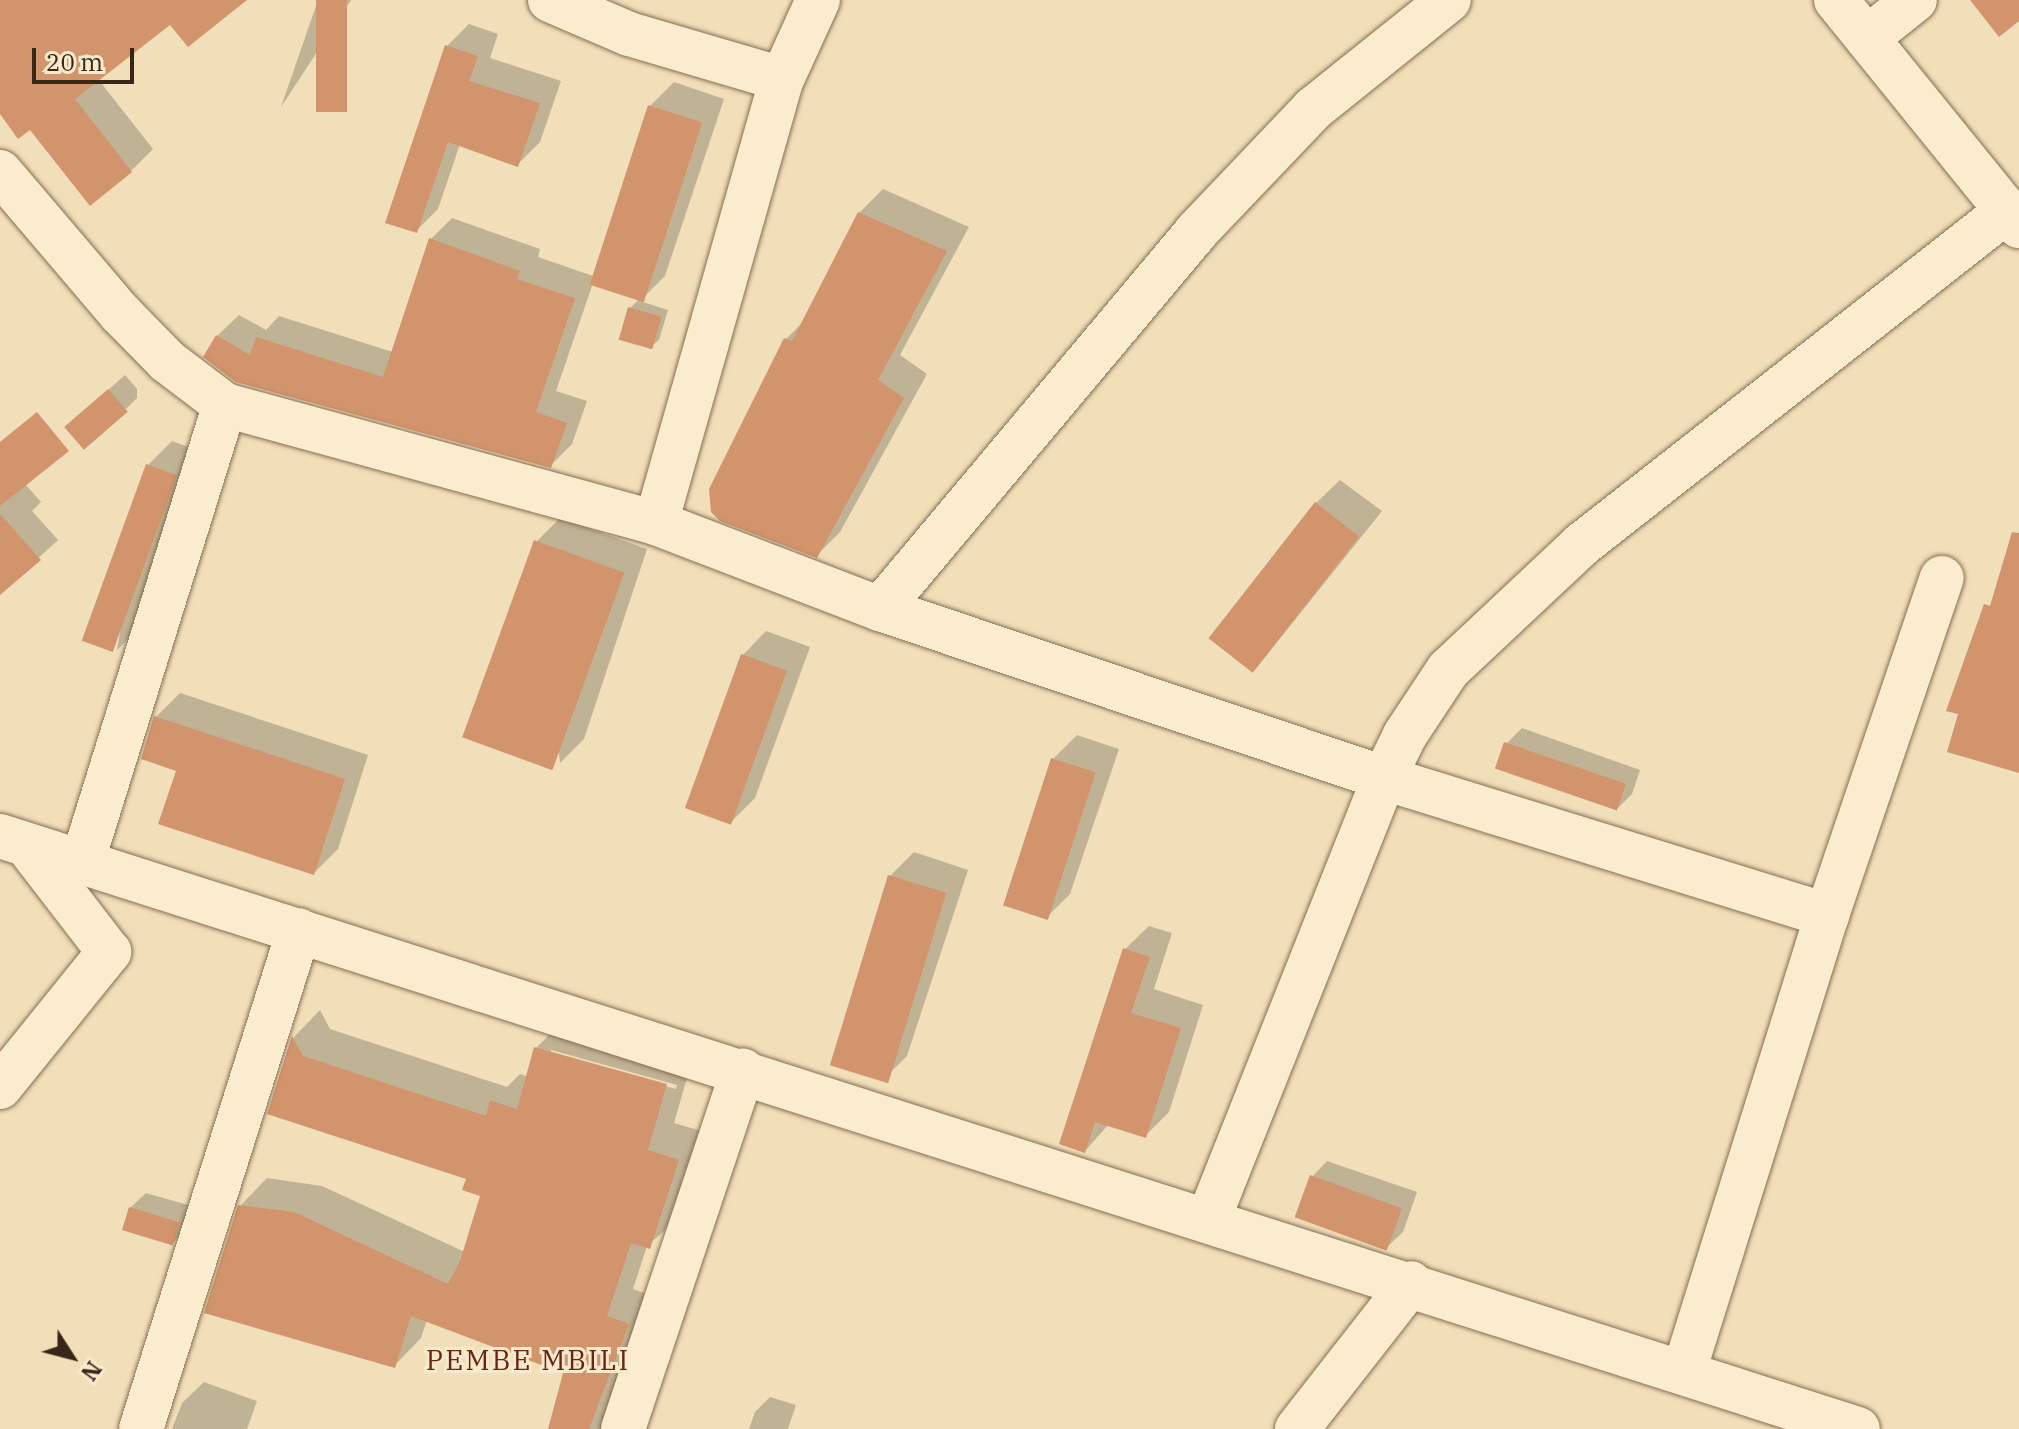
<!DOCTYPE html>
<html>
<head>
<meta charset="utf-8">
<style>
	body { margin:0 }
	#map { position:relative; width:2019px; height:1429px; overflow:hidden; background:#f1dfba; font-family:"IBM Plex Serif",serif }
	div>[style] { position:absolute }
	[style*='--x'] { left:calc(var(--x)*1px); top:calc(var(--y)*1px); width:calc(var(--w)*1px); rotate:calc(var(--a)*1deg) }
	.shadow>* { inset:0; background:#0003 }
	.building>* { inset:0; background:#d2946c; transform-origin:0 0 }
	.roads { filter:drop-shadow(0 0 2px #886e53) drop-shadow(0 0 2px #886e53) }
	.minor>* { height:44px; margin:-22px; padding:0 22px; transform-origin:22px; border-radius:22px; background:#fbeccd }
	span { translate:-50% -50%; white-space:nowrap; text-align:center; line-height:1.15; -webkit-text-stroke:6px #f8e9ca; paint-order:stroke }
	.quarter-label { font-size:28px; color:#662516; letter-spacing:2px }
	.north { position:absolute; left:32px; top:1317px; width:80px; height:80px; -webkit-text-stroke:6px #f8e9ca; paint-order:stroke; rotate:126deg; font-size:22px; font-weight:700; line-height:32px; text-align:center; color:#362719 }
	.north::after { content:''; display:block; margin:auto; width:28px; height:36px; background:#362719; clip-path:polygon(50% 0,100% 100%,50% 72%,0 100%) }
	.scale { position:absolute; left:32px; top:48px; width:102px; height:36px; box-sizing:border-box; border:4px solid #362719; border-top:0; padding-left:10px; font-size:24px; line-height:28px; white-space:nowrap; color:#362719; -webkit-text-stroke:6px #f8e9ca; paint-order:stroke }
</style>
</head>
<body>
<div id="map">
	<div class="shadow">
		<i style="clip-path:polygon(0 0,243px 0,171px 22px,98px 79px,153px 149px,131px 171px,0 110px)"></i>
		<i style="clip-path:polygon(318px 0,351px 0,281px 107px)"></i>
		<i style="clip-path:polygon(469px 24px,498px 34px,490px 58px,561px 81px,540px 142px,518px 164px,460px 144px,438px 209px,416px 231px,447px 46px)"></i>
		<i style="clip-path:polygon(674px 82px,724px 99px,665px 276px,640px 301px,668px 310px,659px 340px,651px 347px,630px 308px,639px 299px,593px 283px,556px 391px,587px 401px,572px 444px,550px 466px,237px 380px,217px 336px,239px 315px,266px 330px,279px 316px,393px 352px,431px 239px,452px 218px,540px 249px,538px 257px,593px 276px,650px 106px)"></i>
		<i style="clip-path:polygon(883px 189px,969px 227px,900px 355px,927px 374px,840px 532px,816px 556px,786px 339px,805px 320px,859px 213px)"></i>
		<i style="clip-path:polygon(125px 375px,137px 389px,137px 398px,121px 414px,66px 427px)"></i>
		<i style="clip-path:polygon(172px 441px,200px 451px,141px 626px,117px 650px,148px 465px)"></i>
		<i style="clip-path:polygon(11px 468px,41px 502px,32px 511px,58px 540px,0 593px,0 477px)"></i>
		<i style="clip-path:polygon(1340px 480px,1382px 511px,1254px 671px,1316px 503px)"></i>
		<i style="clip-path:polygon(560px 518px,647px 549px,584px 739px,560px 763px,536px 542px)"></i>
		<i style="clip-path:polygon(766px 631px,810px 647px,755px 798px,731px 822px,743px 655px)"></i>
		<i style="clip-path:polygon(180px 693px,368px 755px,338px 849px,314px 873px,178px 769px,156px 717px)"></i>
		<i style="clip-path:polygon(1522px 728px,1640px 770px,1632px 794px,1616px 810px,1506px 744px)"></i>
		<i style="clip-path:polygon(1077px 735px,1119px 749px,1070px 894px,1046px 918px,1004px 904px,1053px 759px)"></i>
		<i style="clip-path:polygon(914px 852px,968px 870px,907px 1056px,883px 1080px,890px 876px)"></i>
		<i style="clip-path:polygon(1149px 926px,1172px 933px,1154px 989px,1203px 1005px,1169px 1112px,1145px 1136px,1109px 1124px,1085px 1151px,1125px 949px)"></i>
		<i style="clip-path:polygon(evenodd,320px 1010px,330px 1029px,507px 1087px,520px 1074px,528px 1077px,536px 1048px,563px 1021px,693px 1057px,674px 1123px,705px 1132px,677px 1220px,647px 1246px,633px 1289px,655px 1297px,618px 1429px,550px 1429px,565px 1371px,427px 1320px,421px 1338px,394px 1366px,240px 1206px,267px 1178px,322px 1186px,465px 1252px,483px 1195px,468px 1178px,269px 1113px,294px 1037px,320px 1010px,551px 1050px,677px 1085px,676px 1089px,551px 1054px,551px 1050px)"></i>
		<i style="clip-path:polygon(1327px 1161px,1417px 1192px,1403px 1232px,1387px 1247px,1312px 1177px)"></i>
		<i style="clip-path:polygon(146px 1193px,195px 1207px,188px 1228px,172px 1244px,130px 1208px)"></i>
		<i style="clip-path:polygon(204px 1382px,257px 1401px,247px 1429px,172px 1429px,182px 1403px)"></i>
		<i style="clip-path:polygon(770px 1397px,796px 1405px,788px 1429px,749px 1429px,755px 1412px)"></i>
	</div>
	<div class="building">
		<i style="clip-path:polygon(0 0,247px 0,188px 47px,170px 25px,75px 99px,132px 172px,90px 206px,30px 130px,18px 139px,0 114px)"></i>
		<i style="left:316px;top:0;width:31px;height:112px"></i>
		<i style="clip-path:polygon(1970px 0,2019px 0,2019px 21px,1999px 37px)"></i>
		<i style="clip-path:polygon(445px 45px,478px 56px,469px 81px,540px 103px,518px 167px,448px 142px,417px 233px,385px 223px)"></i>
		<i style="left:648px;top:105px;width:57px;height:189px;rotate:18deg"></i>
		<i style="clip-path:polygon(858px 212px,947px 251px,878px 380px,904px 398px,817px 558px,720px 521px,711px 512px,709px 489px,784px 338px,792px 341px)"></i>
		<i style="clip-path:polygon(429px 238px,520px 271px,517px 279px,575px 298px,536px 412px,567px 423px,551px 468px,236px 382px,203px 357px,216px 335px,250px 355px,256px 337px,383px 377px)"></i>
		<i style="left:628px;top:307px;width:35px;height:34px;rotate:16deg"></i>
		<i style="left:108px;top:389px;width:30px;height:58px;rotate:49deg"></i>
		<i style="clip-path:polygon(37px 412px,69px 451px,0 506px,0 442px)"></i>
		<i style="left:146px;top:464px;width:33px;height:188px;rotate:20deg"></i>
		<i style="left:1315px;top:502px;width:56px;height:173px;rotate:38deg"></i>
		<i style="clip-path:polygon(0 514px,41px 560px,0 595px)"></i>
		<i style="clip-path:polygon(2012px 532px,2019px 533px,2019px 773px,1947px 752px,1958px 714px,1946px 711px,1984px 604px,1990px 606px)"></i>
		<i style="left:534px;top:540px;width:96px;height:210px;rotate:20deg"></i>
		<i style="left:741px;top:654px;width:49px;height:164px;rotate:20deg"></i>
		<i style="clip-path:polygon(154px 716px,345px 779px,314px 875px,158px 824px,176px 771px,141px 759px)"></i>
		<i style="left:1504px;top:742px;width:129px;height:28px;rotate:19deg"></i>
		<i style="left:1051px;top:758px;width:47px;height:155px;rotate:18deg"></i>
		<i style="left:888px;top:875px;width:61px;height:199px;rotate:17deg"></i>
		<i style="clip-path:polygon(1123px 948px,1150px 957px,1131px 1013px,1181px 1028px,1146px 1138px,1095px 1122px,1085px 1153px,1059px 1144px)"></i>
		<i style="clip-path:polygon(292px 1036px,303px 1056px,486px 1116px,490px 1100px,517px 1109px,534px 1047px,667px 1084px,648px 1150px,679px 1160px,650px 1249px,631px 1243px,607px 1316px,629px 1324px,589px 1429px,548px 1429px,563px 1373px,411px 1316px,395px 1368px,204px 1313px,238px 1205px,294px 1212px,448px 1284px,460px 1261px,480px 1196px,462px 1190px,466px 1179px,267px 1114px)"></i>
		<i style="left:1310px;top:1175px;width:98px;height:45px;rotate:20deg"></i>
		<i style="left:129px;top:1207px;width:53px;height:24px;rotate:17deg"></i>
	</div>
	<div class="roads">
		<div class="minor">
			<i style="--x:550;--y:0;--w:86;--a:23.3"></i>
			<i style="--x:629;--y:34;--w:159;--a:16.4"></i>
			<i style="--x:1836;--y:0;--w:291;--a:51"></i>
			<i style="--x:1867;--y:38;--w:61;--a:-38.4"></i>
			<i style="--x:0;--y:172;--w:187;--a:49.6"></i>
			<i style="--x:121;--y:314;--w:66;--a:45.6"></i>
			<i style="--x:167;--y:361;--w:73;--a:37.2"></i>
			<i style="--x:225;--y:405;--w:447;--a:15.3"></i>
			<i style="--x:656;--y:523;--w:240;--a:21"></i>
			<i style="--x:880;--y:609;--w:532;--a:18.54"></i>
			<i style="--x:1384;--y:778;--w:464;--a:17.2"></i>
			<i style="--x:1827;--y:915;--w:477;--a:107.4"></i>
			<i style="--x:656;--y:523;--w:462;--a:-74.2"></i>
			<i style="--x:782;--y:79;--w:87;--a:-65.5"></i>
			<i style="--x:880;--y:609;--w:492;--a:-50"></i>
			<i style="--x:1196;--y:232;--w:170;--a:-46.4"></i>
			<i style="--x:1313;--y:109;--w:174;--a:-38.7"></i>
			<i style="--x:0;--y:836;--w:1950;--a:17.7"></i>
			<i style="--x:82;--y:863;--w:480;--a:-72.7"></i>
			<i style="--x:1827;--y:915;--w:356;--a:-71.2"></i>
			<i style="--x:0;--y:1087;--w:174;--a:-51.1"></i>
			<i style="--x:109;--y:952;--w:133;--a:-127.6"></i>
			<i style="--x:1209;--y:1218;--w:474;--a:-68.3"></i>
			<i style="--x:1384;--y:778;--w:48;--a:-64"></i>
			<i style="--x:1405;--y:735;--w:78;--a:-56.5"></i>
			<i style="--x:1448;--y:670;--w:183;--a:-43.2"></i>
			<i style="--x:1581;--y:545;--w:541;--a:-38.1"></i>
			<i style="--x:141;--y:1429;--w:523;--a:-72.43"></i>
			<i style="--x:623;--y:1429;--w:378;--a:-71.5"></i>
			<i style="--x:1297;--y:1429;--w:185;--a:-52"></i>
		</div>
	</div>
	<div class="quarter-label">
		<span style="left:528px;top:1360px">PEMBE MBILI</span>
	</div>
	<div class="north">N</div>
	<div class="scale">20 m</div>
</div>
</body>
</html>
